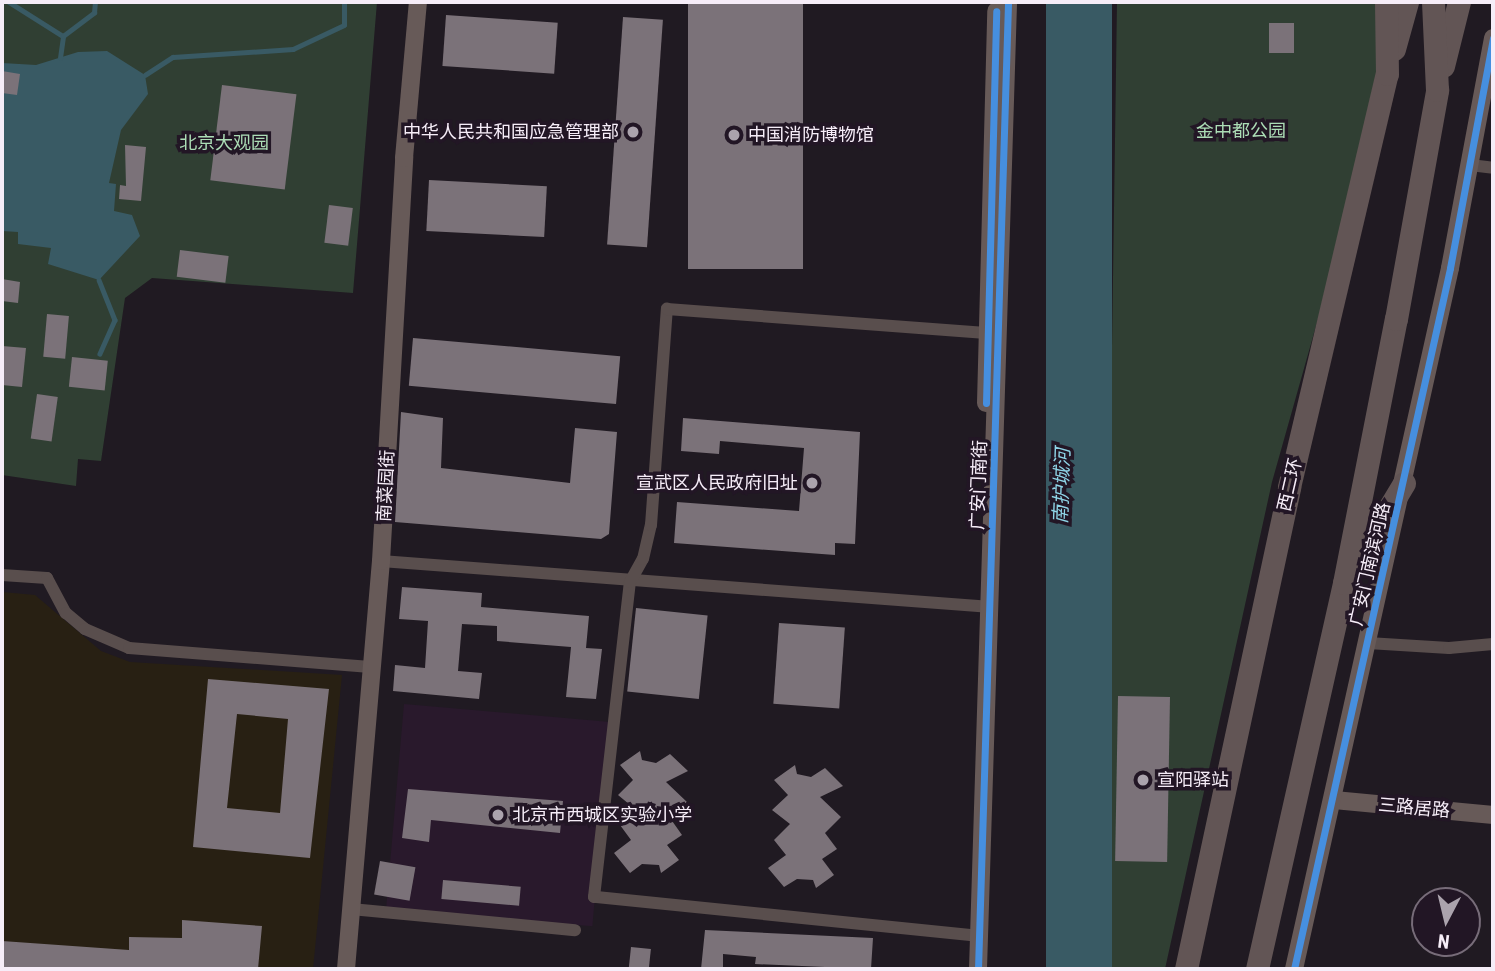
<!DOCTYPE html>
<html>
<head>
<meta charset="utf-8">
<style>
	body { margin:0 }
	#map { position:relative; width:1495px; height:971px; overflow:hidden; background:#201a22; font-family:"Roboto Condensed","Noto Sans SC",sans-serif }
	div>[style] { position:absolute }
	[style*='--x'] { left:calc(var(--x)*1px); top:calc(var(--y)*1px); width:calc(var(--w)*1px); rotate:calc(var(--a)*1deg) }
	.built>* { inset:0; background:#29192c; transform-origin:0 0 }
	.industrial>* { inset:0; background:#282013 }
	.green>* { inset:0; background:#303f33 }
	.water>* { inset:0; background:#395a64; transform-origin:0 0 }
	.stream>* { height:4.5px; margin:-2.25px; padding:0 2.25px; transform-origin:2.25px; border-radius:2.25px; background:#395a64 }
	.building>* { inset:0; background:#7b7279; transform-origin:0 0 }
	.street>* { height:12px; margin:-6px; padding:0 6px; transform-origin:6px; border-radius:6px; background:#594e4d }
	.secondary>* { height:18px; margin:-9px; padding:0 9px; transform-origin:9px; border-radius:9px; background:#675a58 }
	.highway>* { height:23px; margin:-11.5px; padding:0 11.5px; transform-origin:11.5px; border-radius:11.5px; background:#625555 }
	.cycleway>* { height:7px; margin:-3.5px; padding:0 3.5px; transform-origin:3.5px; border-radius:3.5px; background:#468fdf }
	.dots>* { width:19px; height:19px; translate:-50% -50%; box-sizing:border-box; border:4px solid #221625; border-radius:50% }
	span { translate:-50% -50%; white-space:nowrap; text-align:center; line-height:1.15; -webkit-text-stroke:7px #221625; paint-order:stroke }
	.park-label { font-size:18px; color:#acddb6 }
	.poi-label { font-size:18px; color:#f6edf8 }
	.right { translate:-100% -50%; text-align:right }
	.left { translate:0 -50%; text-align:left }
	.street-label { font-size:18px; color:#f6edf8 }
	.water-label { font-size:19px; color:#8fd4e7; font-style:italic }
	.frame { position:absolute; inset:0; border:4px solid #f6edf8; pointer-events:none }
	.north { position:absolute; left:1411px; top:887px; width:70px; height:70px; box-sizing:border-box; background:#221625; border:2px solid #776c79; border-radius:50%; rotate:187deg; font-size:19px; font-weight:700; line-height:28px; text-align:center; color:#f6edf8 }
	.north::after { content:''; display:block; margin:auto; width:24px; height:32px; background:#aba3ad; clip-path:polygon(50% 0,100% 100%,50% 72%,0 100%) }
</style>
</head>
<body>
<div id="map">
	<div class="built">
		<i style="left:404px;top:704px;width:207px;height:205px;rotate:5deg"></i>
	</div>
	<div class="industrial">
		<i style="clip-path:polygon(2px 592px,35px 595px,101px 651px,130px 662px,342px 675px,313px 969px,2px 969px)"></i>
	</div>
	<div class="green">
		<i style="clip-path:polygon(2px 2px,377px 2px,353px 293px,152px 278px,125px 298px,101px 461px,78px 459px,76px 486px,2px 475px)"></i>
		<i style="clip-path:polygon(1117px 2px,1386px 2px,1387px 74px,1272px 482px,1165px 969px,1103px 969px)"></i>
	</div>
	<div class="water">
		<i style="left:1046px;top:2px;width:66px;height:967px"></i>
		<i style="clip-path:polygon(107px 51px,145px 75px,148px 94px,121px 130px,109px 183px,116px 184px,114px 211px,132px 215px,140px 236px,99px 280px,48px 264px,51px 248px,18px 244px,18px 232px,2px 231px,2px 63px,36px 65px,78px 52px)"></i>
	</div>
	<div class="stream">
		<i style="--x:9;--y:2;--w:64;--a:32.2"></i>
		<i style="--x:60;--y:58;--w:22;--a:-82"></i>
		<i style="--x:63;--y:36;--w:39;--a:-37"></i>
		<i style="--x:94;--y:13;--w:11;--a:-85"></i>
		<i style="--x:145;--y:75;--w:33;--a:-33"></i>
		<i style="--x:173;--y:57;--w:120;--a:-3.8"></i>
		<i style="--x:293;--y:49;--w:56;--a:-25.2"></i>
		<i style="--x:344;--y:25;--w:23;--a:-90"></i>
		<i style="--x:99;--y:280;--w:43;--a:68.2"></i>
		<i style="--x:115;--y:320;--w:37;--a:114"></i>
	</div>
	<div class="building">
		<i style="left:688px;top:2px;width:115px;height:267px"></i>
		<i style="left:446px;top:15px;width:112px;height:51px;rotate:4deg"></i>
		<i style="left:623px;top:17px;width:40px;height:228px;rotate:4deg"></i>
		<i style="left:1269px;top:23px;width:25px;height:30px"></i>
		<i style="clip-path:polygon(2px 71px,20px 74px,17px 95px,2px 93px)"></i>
		<i style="left:222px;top:85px;width:75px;height:96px;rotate:7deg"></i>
		<i style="clip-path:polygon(125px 145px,146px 147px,141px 201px,119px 199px,120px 185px,126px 186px)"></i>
		<i style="left:429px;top:180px;width:118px;height:51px;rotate:3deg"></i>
		<i style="left:329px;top:205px;width:24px;height:38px;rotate:7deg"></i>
		<i style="left:180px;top:250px;width:49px;height:27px;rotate:7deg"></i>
		<i style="clip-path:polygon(2px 279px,20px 282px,18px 303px,2px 301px)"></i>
		<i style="left:47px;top:314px;width:22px;height:43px;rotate:5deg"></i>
		<i style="left:413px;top:338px;width:208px;height:48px;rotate:5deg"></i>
		<i style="clip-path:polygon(2px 346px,26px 348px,22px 387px,2px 385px)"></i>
		<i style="left:72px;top:357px;width:36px;height:30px;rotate:6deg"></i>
		<i style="left:37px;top:394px;width:21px;height:45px;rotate:8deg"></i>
		<i style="clip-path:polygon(401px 412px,443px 418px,441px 468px,570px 483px,575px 428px,617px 432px,609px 534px,601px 539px,395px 522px)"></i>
		<i style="clip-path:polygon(683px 418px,860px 432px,855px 544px,835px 543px,835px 555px,674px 543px,677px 502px,799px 511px,804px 448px,720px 441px,719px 454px,681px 451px)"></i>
		<i style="clip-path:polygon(402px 587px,482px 593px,481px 607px,589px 616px,586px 648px,602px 649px,596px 699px,566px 697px,571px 647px,497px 641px,497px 626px,462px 624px,458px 671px,482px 673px,479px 699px,393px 691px,395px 665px,425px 668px,428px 621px,399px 619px)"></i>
		<i style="left:636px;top:608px;width:72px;height:84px;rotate:6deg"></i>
		<i style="left:779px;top:623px;width:66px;height:81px;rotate:4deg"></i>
		<i style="clip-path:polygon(evenodd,208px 679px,329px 689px,310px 858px,193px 847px,208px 679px,237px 714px,288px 719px,280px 813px,227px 808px,237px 714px)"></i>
		<i style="left:1170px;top:697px;width:165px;height:52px;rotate:91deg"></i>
		<i style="clip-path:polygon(640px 751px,642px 760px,656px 763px,670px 754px,688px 771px,666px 782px,687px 802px,670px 818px,682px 835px,667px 845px,679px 860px,661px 873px,659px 865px,642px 864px,630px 873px,614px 853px,631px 840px,620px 825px,635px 809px,618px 795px,633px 780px,620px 765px)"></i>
		<i style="clip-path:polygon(795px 765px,797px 774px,811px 777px,825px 768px,843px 786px,820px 797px,841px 817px,825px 833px,837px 849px,822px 859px,834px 875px,816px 888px,813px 880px,797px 879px,784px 887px,768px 868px,786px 855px,774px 840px,790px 824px,772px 810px,788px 795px,774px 780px)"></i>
		<i style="clip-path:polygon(408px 789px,563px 801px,560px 833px,431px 820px,429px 842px,402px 838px)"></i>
		<i style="left:380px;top:861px;width:36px;height:34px;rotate:10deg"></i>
		<i style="left:443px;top:880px;width:78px;height:19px;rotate:5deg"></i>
		<i style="clip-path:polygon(182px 920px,262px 926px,258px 969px,2px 969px,2px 941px,129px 950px,129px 937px,182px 938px)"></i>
		<i style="clip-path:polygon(705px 930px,873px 938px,871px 969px,755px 964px,756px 957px,723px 954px,723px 969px,701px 969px)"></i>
		<i style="left:631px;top:947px;width:20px;height:22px;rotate:6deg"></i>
	</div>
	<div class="street">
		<i style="--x:1470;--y:165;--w:23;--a:7"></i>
		<i style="--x:381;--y:561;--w:612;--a:4.31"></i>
		<i style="--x:2;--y:575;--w:45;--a:3.8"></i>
		<i style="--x:47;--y:578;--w:40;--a:62"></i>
		<i style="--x:66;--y:613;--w:25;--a:40"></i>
		<i style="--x:85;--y:629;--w:48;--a:23.4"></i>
		<i style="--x:129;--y:648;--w:245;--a:4.5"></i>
		<i style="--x:1368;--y:643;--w:81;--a:3.5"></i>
		<i style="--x:1449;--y:648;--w:44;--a:-5.2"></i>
		<i style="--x:351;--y:909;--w:225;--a:5.4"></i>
		<i style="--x:980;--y:936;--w:388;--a:-174.2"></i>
		<i style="--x:594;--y:897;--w:317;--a:-83.5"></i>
		<i style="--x:630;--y:582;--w:26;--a:-61"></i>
		<i style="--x:643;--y:559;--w:35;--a:-77"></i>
		<i style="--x:651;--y:525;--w:217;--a:-85.8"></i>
		<i style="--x:667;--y:309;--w:330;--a:4.3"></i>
	</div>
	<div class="secondary">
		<i style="--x:986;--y:403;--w:392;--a:-88.5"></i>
		<i style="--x:1334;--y:800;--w:160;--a:5.4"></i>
		<i style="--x:346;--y:969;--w:409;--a:-85.1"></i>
		<i style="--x:381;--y:561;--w:404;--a:-86.7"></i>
		<i style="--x:404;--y:158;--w:157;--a:-84.9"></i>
		<i style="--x:978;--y:969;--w:967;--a:-88.22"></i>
		<i style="--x:1294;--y:969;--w:718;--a:-77.45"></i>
		<i style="--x:1450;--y:268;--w:234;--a:-79.4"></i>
	</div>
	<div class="highway">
		<i style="--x:1394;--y:49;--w:49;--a:-74.5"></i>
		<i style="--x:1443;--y:66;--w:66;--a:-76"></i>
		<i style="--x:1353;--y:568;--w:99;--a:-59"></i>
		<i style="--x:1186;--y:969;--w:493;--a:-77.9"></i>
		<i style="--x:1289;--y:487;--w:424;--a:-76.7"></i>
		<i style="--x:1387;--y:74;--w:72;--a:-90.8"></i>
		<i style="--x:1257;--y:969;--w:396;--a:-77.3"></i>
		<i style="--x:1344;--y:583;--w:269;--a:-78.9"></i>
		<i style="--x:1396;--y:319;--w:233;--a:-79.8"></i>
		<i style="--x:1437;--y:90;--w:88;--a:-92.6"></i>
	</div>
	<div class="cycleway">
		<i style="--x:986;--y:403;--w:392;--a:-88.5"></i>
		<i style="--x:978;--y:969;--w:967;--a:-88.22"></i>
		<i style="--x:1294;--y:969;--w:718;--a:-77.45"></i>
		<i style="--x:1450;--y:268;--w:234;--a:-79.4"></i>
	</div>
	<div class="dots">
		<i style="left:633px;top:132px;background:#aba3ad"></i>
		<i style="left:734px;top:135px;background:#aba3ad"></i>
		<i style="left:812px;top:483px;background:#aba3ad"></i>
		<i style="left:1143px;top:780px;background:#aba3ad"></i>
		<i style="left:498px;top:815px;background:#aba3ad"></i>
	</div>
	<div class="park-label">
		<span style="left:1241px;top:131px">金中都公园</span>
		<span style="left:224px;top:143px">北京大观园</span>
	</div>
	<div class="poi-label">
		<span class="right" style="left:619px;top:132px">中华人民共和国应急管理部</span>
		<span class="left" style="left:748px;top:135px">中国消防博物馆</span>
		<span class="right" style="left:798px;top:483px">宣武区人民政府旧址</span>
		<span class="left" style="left:1157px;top:780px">宣阳驿站</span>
		<span class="left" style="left:512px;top:815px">北京市西城区实验小学</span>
	</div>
	<div class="street-label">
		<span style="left:979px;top:485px;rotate:-88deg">广安门南街</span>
		<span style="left:1290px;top:485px;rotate:-77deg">西二环</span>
		<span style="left:386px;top:486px;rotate:-87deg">南菜园街</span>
		<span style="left:1370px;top:564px;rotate:-77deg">广安门南滨河路</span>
		<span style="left:1414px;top:808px;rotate:5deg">三路居路</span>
	</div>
	<div class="water-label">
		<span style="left:1062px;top:486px;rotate:-88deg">南护城河</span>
	</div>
	<div class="frame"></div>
	<div class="north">N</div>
</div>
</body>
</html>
